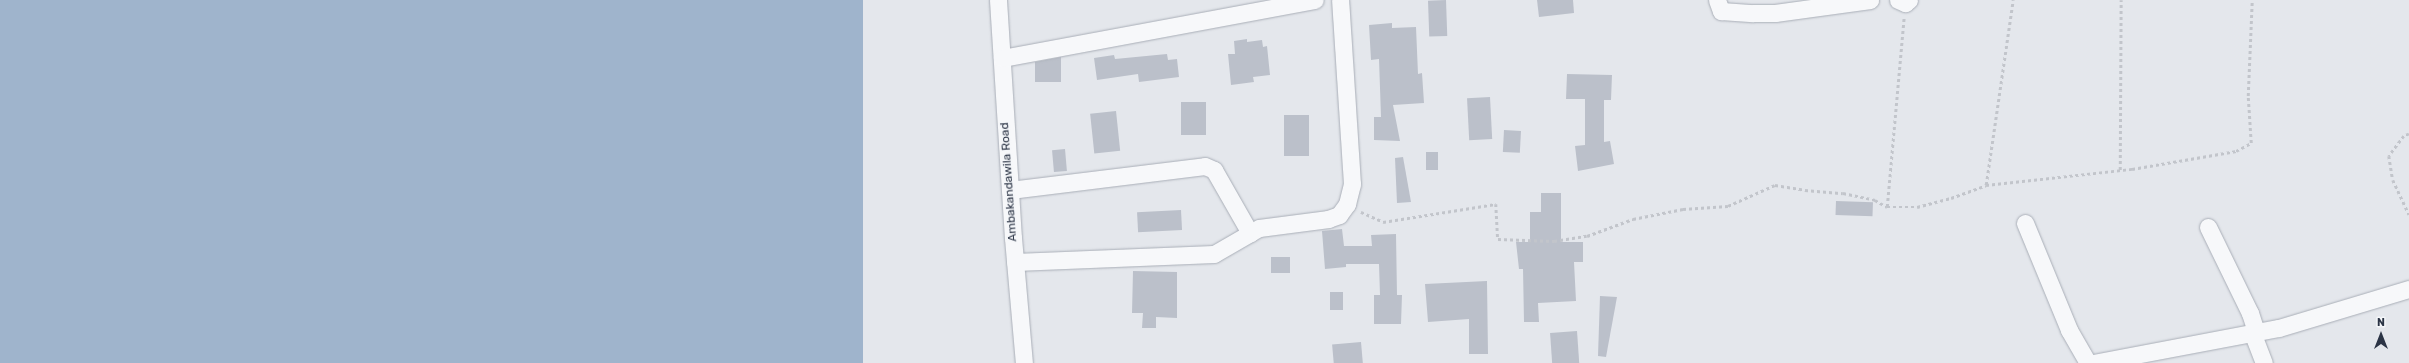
<!DOCTYPE html>
<html>
<head>
<meta charset="utf-8">
<style>
	body { margin:0 }
	#map { position:relative; width:2409px; height:363px; overflow:hidden; background:#e4e7ec; font-family:Rubik,sans-serif }
	div>[style] { position:absolute }
	[style*='--x'] { left:calc(var(--x)*1px); top:calc(var(--y)*1px); width:calc(var(--w)*1px); rotate:calc(var(--a)*1deg) }
	.water>* { inset:0; background:#9fb4cc; transform-origin:0 0 }
	.building>* { inset:0; background:#bbc0ca; transform-origin:0 0 }
	.path>* { height:2.5px; margin-top:-1.25px; transform-origin:0; background:repeating-linear-gradient(90deg,#c2c5cb 0 3px,transparent 0 6px) }
	.roads { filter:drop-shadow(0 0 1px #a9aeb7) drop-shadow(0 0 1px #a9aeb7) }
	.minor>* { height:17px; margin:-8.5px; padding:0 8.5px; transform-origin:8.5px; border-radius:8.5px; background:#f7f8fa }
	span { translate:-50% -50%; white-space:nowrap; text-align:center; line-height:1.15; -webkit-text-stroke:3px #f4f6f9; paint-order:stroke }
	.street-label { font-size:12px; color:#2b3445 }
	.north { position:absolute; left:2361px; top:315px; width:40px; height:40px; -webkit-text-stroke:3px #f4f6f9; paint-order:stroke; rotate:0deg; font-size:11px; font-weight:700; line-height:16px; text-align:center; color:#2b3445 }
	.north::after { content:''; display:block; margin:auto; width:14px; height:18px; background:#2b3445; clip-path:polygon(50% 0,100% 100%,50% 72%,0 100%) }
</style>
</head>
<body>
<div id="map">
	<div class="water">
		<i style="left:0;top:0;width:863px;height:363px"></i>
	</div>
	<div class="building">
		<i style="left:1446px;top:0;width:36px;height:18px;rotate:88deg"></i>
		<i style="clip-path:polygon(1537px 0,1573px 0,1574px 13px,1539px 17px)"></i>
		<i style="clip-path:polygon(1392px 23px,1392px 28px,1416px 27px,1418px 74px,1422px 73px,1424px 103px,1393px 105px,1400px 141px,1374px 140px,1374px 117px,1381px 117px,1379px 59px,1371px 60px,1369px 25px)"></i>
		<i style="clip-path:polygon(1247px 39px,1247px 42px,1262px 40px,1263px 47px,1267px 46px,1270px 75px,1253px 77px,1254px 82px,1231px 85px,1228px 54px,1235px 54px,1234px 41px)"></i>
		<i style="clip-path:polygon(1167px 54px,1168px 60px,1177px 59px,1179px 77px,1139px 82px,1138px 74px,1097px 80px,1094px 58px,1114px 55px,1115px 59px)"></i>
		<i style="clip-path:polygon(1061px 57px,1061px 82px,1035px 82px,1035px 62px)"></i>
		<i style="clip-path:polygon(1567px 74px,1612px 75px,1611px 100px,1604px 100px,1604px 142px,1610px 141px,1614px 164px,1578px 171px,1575px 146px,1585px 145px,1585px 99px,1566px 99px)"></i>
		<i style="left:1490px;top:97px;width:42px;height:23px;rotate:87deg"></i>
		<i style="left:1181px;top:102px;width:25px;height:33px"></i>
		<i style="left:1116px;top:111px;width:40px;height:26px;rotate:84deg"></i>
		<i style="left:1284px;top:115px;width:25px;height:41px"></i>
		<i style="left:1504px;top:130px;width:17px;height:22px;rotate:3deg"></i>
		<i style="left:1065px;top:149px;width:22px;height:13px;rotate:85deg"></i>
		<i style="left:1426px;top:152px;width:12px;height:18px"></i>
		<i style="clip-path:polygon(1403px 157px,1411px 202px,1397px 203px,1395px 158px)"></i>
		<i style="clip-path:polygon(1541px 193px,1561px 193px,1561px 242px,1583px 242px,1583px 262px,1574px 262px,1576px 301px,1538px 303px,1539px 322px,1524px 322px,1523px 269px,1519px 269px,1516px 242px,1530px 242px,1530px 212px,1541px 212px)"></i>
		<i style="left:1836px;top:201px;width:37px;height:14px;rotate:2deg"></i>
		<i style="left:1181px;top:210px;width:20px;height:44px;rotate:87deg"></i>
		<i style="clip-path:polygon(1342px 229px,1344px 246px,1372px 246px,1371px 235px,1396px 234px,1397px 295px,1402px 295px,1401px 324px,1374px 324px,1374px 295px,1380px 295px,1379px 264px,1346px 264px,1346px 267px,1325px 269px,1322px 231px)"></i>
		<i style="left:1271px;top:257px;width:19px;height:16px"></i>
		<i style="clip-path:polygon(1133px 271px,1177px 272px,1177px 318px,1156px 317px,1156px 328px,1142px 328px,1143px 313px,1132px 313px)"></i>
		<i style="clip-path:polygon(1487px 281px,1488px 354px,1469px 354px,1469px 319px,1428px 322px,1425px 284px)"></i>
		<i style="left:1343px;top:292px;width:18px;height:13px;rotate:90deg"></i>
		<i style="clip-path:polygon(1600px 296px,1617px 297px,1606px 357px,1598px 356px)"></i>
		<i style="left:1577px;top:331px;width:32px;height:27px;rotate:86deg"></i>
		<i style="left:1361px;top:342px;width:21px;height:29px;rotate:85deg"></i>
	</div>
	<div class="path">
		<i style="--x:2409;--y:134;--w:5;--a:158"></i>
		<i style="--x:2404;--y:136;--w:25;--a:127"></i>
		<i style="--x:2389;--y:156;--w:24;--a:81"></i>
		<i style="--x:2393;--y:180;--w:38;--a:65"></i>
		<i style="--x:2120;--y:170;--w:170;--a:-89.7"></i>
		<i style="--x:1986;--y:185;--w:187;--a:-81.7"></i>
		<i style="--x:1887;--y:207;--w:190;--a:-84.9"></i>
		<i style="--x:1361;--y:212;--w:24;--a:24"></i>
		<i style="--x:1383;--y:222;--w:114;--a:-9.1"></i>
		<i style="--x:1496;--y:204;--w:35;--a:87"></i>
		<i style="--x:1498;--y:239;--w:56;--a:2"></i>
		<i style="--x:1554;--y:241;--w:33;--a:-9"></i>
		<i style="--x:1587;--y:236;--w:49;--a:-20.3"></i>
		<i style="--x:1633;--y:219;--w:51;--a:-11.3"></i>
		<i style="--x:1683;--y:209;--w:45;--a:-3.8"></i>
		<i style="--x:1728;--y:206;--w:51;--a:-24.1"></i>
		<i style="--x:1775;--y:185;--w:30;--a:9"></i>
		<i style="--x:1805;--y:190;--w:38;--a:5"></i>
		<i style="--x:1843;--y:193;--w:33;--a:12"></i>
		<i style="--x:1875;--y:200;--w:14;--a:30"></i>
		<i style="--x:1887;--y:207;--w:30;--a:0"></i>
		<i style="--x:1917;--y:207;--w:35;--a:-15"></i>
		<i style="--x:1951;--y:198;--w:37;--a:-20"></i>
		<i style="--x:1986;--y:185;--w:147;--a:-6.3"></i>
		<i style="--x:2132;--y:169;--w:106;--a:-9.8"></i>
		<i style="--x:2236;--y:151;--w:17;--a:-28"></i>
		<i style="--x:2251;--y:143;--w:47;--a:-93.7"></i>
		<i style="--x:2248;--y:96;--w:96;--a:-87.6"></i>
	</div>
	<div class="roads">
		<div class="minor">
			<i style="--x:998;--y:0;--w:238;--a:86.4"></i>
			<i style="--x:1013;--y:238;--w:125;--a:85"></i>
			<i style="--x:1717;--y:0;--w:12;--a:70"></i>
			<i style="--x:1721;--y:11;--w:32;--a:4"></i>
			<i style="--x:1753;--y:13;--w:22;--a:0"></i>
			<i style="--x:1775;--y:13;--w:96;--a:-7.8"></i>
			<i style="--x:1898;--y:0;--w:8;--a:23"></i>
			<i style="--x:1905;--y:3;--w:5;--a:-37"></i>
			<i style="--x:1002;--y:58;--w:318;--a:-10.5"></i>
			<i style="--x:1010;--y:190;--w:196;--a:-7"></i>
			<i style="--x:1205;--y:166;--w:10;--a:24"></i>
			<i style="--x:1214;--y:170;--w:73;--a:60.3"></i>
			<i style="--x:2025;--y:223;--w:116;--a:67.6"></i>
			<i style="--x:2069;--y:330;--w:38;--a:60"></i>
			<i style="--x:2208;--y:227;--w:96;--a:64"></i>
			<i style="--x:2250;--y:313;--w:19;--a:72"></i>
			<i style="--x:1015;--y:262;--w:199;--a:-2.3"></i>
			<i style="--x:1214;--y:254;--w:52;--a:-30"></i>
			<i style="--x:1259;--y:228;--w:70;--a:-7.4"></i>
			<i style="--x:1328;--y:219;--w:12;--a:-20"></i>
			<i style="--x:1339;--y:215;--w:14;--a:-54"></i>
			<i style="--x:1347;--y:204;--w:21;--a:-76"></i>
			<i style="--x:1352;--y:184;--w:184;--a:-93.7"></i>
			<i style="--x:2252;--y:332;--w:33;--a:69"></i>
			<i style="--x:2093;--y:363;--w:189;--a:-10.7"></i>
			<i style="--x:2279;--y:328;--w:136;--a:-16.7"></i>
		</div>
	</div>
	<div class="street-label">
		<span style="left:1009px;top:182px;rotate:-94deg">Ambakandawila Road</span>
	</div>
	<div class="north">N</div>
</div>
</body>
</html>
